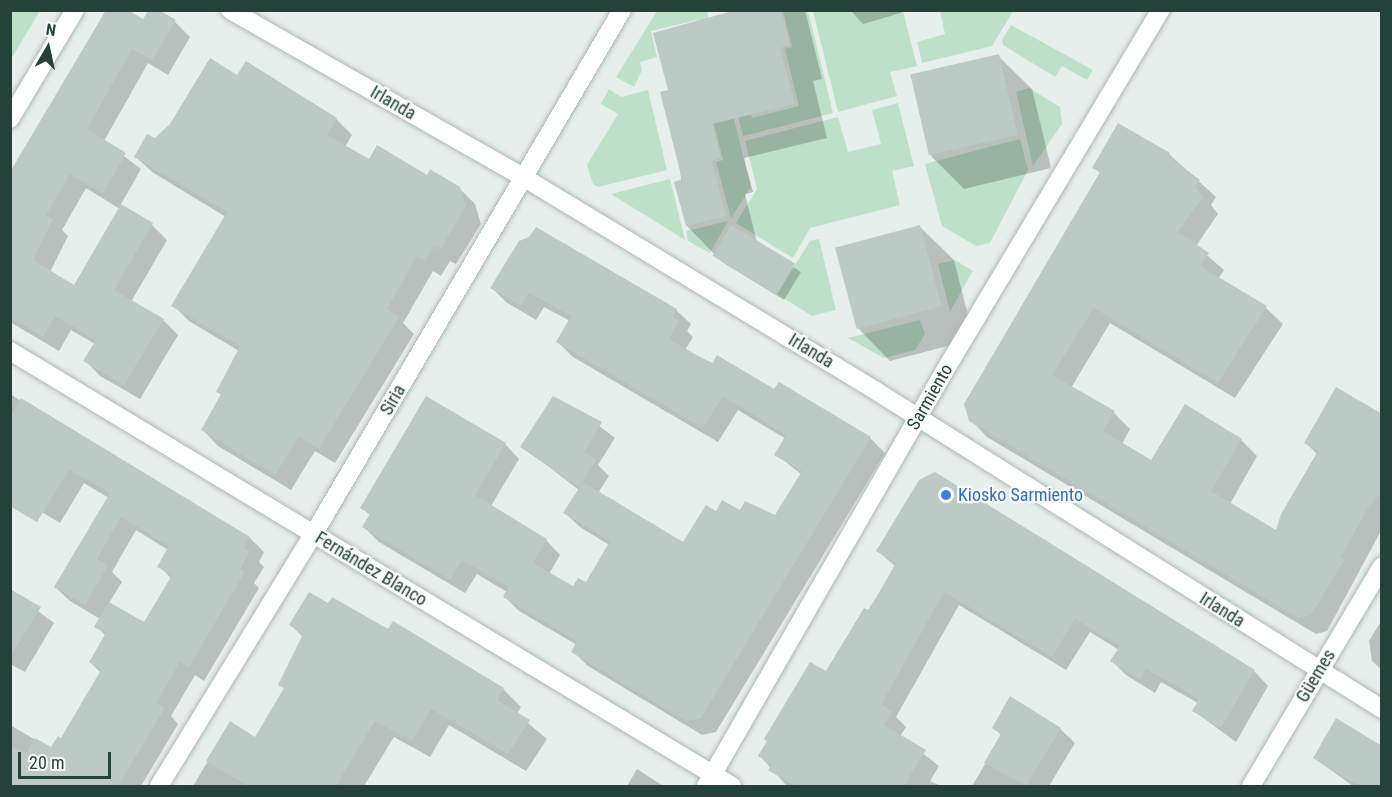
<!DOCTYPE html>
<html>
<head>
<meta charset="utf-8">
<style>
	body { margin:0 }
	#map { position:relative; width:1392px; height:797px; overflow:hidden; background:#e6efeb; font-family:"Roboto Condensed",sans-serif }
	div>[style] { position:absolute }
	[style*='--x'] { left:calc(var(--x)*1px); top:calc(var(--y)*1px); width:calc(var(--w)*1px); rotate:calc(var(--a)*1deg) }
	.green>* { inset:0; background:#bfe0c8 }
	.shadow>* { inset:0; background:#0003 }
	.building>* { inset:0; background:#bbcac4; transform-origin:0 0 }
	.roads { filter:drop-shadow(0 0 2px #a8b8b2) drop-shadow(0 0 2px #a8b8b2) }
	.street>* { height:18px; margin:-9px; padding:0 9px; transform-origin:9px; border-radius:9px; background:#fff }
	.dots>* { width:16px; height:16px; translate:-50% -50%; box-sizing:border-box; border:3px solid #f7fbf9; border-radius:50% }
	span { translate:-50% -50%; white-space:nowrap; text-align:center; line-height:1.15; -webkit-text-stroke:4.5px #f7fbf9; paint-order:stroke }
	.street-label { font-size:18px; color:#24423a }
	.shop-label { font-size:18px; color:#366cbe }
	.left { translate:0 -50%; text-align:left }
	.frame { position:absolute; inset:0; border:12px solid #24423a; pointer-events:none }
	.north { position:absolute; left:18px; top:18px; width:60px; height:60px; -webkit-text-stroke:4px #f7fbf9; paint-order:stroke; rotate:9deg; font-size:16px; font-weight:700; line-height:24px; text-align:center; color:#24423a }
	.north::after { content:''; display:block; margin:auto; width:21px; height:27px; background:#24423a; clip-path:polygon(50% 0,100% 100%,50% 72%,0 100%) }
	.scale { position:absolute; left:18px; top:752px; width:93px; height:27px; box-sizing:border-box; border:3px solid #24423a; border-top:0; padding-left:8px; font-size:18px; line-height:21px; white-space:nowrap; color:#24423a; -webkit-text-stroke:4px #f7fbf9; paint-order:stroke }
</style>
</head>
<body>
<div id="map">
	<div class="green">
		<i style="clip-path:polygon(11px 10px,40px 11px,11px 59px,10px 11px)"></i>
		<i style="clip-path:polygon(657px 11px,707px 11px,751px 187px,731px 218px,716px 162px,723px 160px,701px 72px,710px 70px,697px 20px,651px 31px,657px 57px,640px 62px,642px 70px,634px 87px,616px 77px)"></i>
		<i style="clip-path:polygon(783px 11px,808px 11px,833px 113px,743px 136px,726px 66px,737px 63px,752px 118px,799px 106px,785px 49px,792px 47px)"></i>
		<i style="clip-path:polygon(813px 11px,903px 11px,917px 66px,890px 72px,897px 96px,838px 112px)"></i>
		<i style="clip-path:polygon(940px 11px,940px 10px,1013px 11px,992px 46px,922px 63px,917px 42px,945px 34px)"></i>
		<i style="clip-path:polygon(1011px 25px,1093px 70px,1087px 80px,1062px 66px,1055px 77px,1003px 45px,1002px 40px)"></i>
		<i style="clip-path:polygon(1029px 88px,1060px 107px,1062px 124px,1033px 166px,1016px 92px)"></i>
		<i style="clip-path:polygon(609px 89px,621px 97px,648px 90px,667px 170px,598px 187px,593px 184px,587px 165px,618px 114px,601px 104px)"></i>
		<i style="clip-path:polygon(898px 103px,914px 166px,892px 171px,900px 205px,810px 228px,793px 258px,736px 223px,757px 189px,745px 141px,838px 117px,848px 152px,881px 144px,872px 110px)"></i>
		<i style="clip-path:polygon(1020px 139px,1028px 170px,990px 243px,976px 246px,942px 226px,925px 164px)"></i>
		<i style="clip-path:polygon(670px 179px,685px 240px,611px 194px)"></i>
		<i style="clip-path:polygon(728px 221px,710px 253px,688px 241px,686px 231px)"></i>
		<i style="clip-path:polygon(819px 239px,836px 310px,812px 316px,777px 294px,810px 241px)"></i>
		<i style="clip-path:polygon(955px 260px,973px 271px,950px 311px,938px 264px)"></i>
		<i style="clip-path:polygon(920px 320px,925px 334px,915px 350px,884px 358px,848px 338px)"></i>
	</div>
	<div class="shadow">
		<i style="clip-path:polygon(738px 10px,805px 10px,822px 79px,813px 81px,827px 138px,744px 158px,753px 192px,745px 194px,757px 242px,801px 272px,784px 300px,722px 262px,687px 226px,670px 91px)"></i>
		<i style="clip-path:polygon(850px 10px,901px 10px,901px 13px,863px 24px)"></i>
		<i style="clip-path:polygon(evenodd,144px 21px,175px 22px,190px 37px,168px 75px,148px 63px,104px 141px,141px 169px,120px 206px,152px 225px,167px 240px,131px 302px,163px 320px,178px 335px,140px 399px,100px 376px,85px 360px,95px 344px,71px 330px,59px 351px,10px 322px,10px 174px,144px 21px,86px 188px,120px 209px,74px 287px,50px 272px,68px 236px,62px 230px,86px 188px)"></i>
		<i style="clip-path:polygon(998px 56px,1032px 89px,1051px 168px,964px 189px,931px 156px)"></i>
		<i style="clip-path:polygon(238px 77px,336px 119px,352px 135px,345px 147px,369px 161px,459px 188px,475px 204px,481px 224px,456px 264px,450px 261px,441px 276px,433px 271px,403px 323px,414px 334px,335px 463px,315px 451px,291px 490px,218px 446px,203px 430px,222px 396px,217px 391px,239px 351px,189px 321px,173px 305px,226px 217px,152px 172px,136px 157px)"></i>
		<i style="clip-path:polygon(1169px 154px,1216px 197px,1211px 205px,1218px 214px,1196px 246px,1224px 270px,1218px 279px,1266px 308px,1283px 324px,1235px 398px,1110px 323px,1071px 388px,1114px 413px,1130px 429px,1122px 444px,1152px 462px,1241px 440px,1257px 456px,1230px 504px,1277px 533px,1318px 455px,1306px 443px,1382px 416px,1382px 529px,1327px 631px,1316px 634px,987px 437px,971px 420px,1101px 174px,1094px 167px)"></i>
		<i style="clip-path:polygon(920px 227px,954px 260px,974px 339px,890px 361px,857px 327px)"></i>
		<i style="clip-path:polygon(492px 288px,676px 310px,691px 324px,687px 331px,693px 337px,685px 350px,870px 438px,885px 453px,716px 732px,702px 735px,588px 666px,573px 651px,577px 645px,519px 611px,504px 596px,507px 592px,477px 574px,465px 593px,379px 542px,364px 527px,371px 516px,362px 508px,505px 444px,519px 459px,491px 506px,546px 540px,560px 555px,549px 574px,574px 588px,586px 584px,609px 545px,580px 527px,565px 513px,579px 490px,522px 446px,577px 409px,615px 438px,598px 465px,609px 476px,598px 493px,684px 544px,716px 513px,740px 512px,776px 517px,802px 475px,776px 454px,786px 439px,738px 410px,718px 442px,573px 357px,558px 342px,570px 321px,544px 307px,536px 320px,506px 302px)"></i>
		<i style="clip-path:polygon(evenodd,10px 394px,250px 538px,264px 552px,259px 562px,264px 567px,254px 583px,259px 588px,204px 681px,195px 675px,171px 716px,178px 724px,141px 786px,10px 786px,10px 725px,51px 749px,61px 740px,101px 673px,90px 662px,106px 636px,96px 626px,100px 619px,70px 601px,55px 587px,109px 498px,84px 483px,60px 523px,10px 493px,10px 394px,136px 530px,168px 550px,159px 566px,172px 579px,145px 624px,109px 603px,122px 582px,112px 572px,136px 530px)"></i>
		<i style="clip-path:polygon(878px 551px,1254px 671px,1268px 686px,1236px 742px,1194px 711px,1198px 703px,1161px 682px,1155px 693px,1126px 675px,1112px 661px,1119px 650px,1090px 632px,1066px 670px,959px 605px,896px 717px,906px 727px,900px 736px,939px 766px,930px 781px,941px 786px,787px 786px,760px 756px,827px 674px,896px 567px)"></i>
		<i style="clip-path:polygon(10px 590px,54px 623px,25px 672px,10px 664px)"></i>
		<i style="clip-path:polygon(329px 605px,389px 631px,394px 623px,503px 689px,521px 707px,517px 714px,547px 739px,526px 771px,449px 725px,430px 757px,394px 737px,364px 786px,193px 786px,231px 723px,256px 739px,285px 689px,280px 684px,303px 637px,291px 625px)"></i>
		<i style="clip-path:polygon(1382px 620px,1382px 670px,1372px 661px,1369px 641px)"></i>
		<i style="clip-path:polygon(994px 728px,1060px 729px,1075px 743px,1049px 786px,972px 786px,1002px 736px)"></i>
		<i style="clip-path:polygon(1382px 748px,1382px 786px,1353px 786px,1314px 758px)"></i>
		<i style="clip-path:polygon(637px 769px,660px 784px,663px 786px,627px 786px)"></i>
	</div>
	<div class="building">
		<i style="clip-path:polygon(106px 10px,128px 10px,143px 19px,149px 10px,159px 10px,176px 20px,152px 60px,132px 49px,87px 129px,126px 153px,103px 194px,70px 174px,46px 215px,53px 219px,33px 260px,74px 285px,121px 204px,153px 223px,114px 290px,164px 319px,124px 385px,83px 361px,96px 340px,55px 316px,43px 337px,10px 317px,10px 172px)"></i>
		<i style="clip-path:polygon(736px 10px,781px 10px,790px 45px,780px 48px,795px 104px,712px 124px,721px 158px,712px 161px,726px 216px,686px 226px,674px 182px,682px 179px,660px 92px,668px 90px,653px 33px)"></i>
		<i style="left:999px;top:54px;width:83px;height:91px;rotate:77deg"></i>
		<i style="clip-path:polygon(210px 58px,237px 75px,246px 61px,337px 118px,327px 135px,369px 159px,377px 145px,427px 175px,430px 169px,460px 187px,466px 207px,440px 250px,434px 246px,425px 261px,417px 256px,387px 309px,399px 317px,319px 449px,299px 437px,275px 475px,201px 430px,221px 394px,216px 392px,240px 346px,171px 306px,227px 212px,134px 157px,147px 134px,155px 138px,170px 124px)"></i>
		<i style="clip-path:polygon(1118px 123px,1170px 153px,1168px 156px,1200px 180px,1195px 187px,1203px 197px,1178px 232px,1209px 253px,1200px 266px,1267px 306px,1218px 383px,1094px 308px,1052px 375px,1115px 411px,1103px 431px,1151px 460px,1185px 404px,1242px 439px,1211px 491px,1276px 530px,1281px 514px,1318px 451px,1304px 443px,1336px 387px,1382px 414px,1382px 491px,1365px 513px,1341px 557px,1345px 559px,1311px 615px,1298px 618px,969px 421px,964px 404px,1100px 172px,1092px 168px)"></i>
		<i style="left:731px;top:225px;width:75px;height:36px;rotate:31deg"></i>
		<i style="left:920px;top:225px;width:84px;height:88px;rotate:75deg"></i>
		<i style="clip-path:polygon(536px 227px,677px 309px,672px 317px,679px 321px,669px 339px,712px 364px,717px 355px,774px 389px,779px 382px,871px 437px,701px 718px,686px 721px,571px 652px,577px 641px,503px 597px,508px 587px,462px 560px,450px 580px,362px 527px,370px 514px,360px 508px,426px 396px,506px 443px,475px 495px,547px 539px,533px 563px,573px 586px,578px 578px,586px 582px,610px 541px,563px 513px,583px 482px,683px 542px,706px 505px,716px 511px,722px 500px,740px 510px,745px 501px,775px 515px,802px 471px,774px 455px,786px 435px,723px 396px,703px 428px,556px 342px,571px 316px,529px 293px,521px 306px,490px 288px,519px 241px,529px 237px)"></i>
		<i style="clip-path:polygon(553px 396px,602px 422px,584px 452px,596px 460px,579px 487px,520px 447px)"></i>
		<i style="clip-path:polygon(21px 398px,250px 537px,244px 548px,250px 551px,240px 569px,245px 572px,189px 667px,180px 662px,156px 703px,165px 708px,118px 786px,10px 786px,10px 745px,26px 754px,35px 738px,51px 747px,58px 736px,61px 738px,101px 670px,89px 662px,106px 633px,94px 627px,109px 602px,144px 622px,172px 575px,157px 567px,169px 546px,121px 517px,97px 559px,108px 566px,85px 605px,54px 587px,110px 493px,69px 470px,37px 522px,10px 506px,10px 417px)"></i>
		<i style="clip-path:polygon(935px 472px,1255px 670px,1221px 728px,1192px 711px,1199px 699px,1146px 669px,1140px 680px,1110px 661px,1120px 646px,1075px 619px,1052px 657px,944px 592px,881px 705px,892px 711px,884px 725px,926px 750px,904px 786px,795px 786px,768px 770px,772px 764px,758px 756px,767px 741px,764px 739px,810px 662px,826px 671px,864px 608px,869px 610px,896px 563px,876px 551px,919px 480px)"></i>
		<i style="clip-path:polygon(10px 589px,41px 607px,10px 657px)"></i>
		<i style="clip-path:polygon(309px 592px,328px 603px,332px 597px,388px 629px,393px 621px,504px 688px,497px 700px,530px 720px,508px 754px,431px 709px,412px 741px,375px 721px,336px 786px,248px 786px,206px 761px,230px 721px,255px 737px,284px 688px,278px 685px,303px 634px,289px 625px)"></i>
		<i style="clip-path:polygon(1010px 696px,1061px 728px,1026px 786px,984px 763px,1001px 734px,992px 728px)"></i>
		<i style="clip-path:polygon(1336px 718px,1382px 746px,1382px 786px,1360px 786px,1313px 758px)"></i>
	</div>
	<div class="roads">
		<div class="street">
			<i style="--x:230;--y:10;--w:337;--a:29.7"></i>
			<i style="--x:523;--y:177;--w:413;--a:31.2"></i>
			<i style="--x:876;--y:391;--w:598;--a:32.15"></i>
			<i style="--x:10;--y:119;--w:127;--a:-59.2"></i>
			<i style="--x:10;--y:351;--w:843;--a:31.07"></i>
			<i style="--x:159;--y:786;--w:294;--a:-58.5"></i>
			<i style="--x:313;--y:535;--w:609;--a:-59.52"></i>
			<i style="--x:706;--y:786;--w:478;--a:-60.1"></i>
			<i style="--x:944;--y:372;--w:422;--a:-59.1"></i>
			<i style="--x:1251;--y:786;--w:256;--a:-59.2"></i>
		</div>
	</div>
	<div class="dots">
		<i style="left:946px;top:495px;background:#3f7fe0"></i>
	</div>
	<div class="street-label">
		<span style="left:393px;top:103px;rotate:30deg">Irlanda</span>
		<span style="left:811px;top:351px;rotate:31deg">Irlanda</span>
		<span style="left:930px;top:397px;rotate:-60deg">Sarmiento</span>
		<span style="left:393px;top:400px;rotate:-60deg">Siria</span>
		<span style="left:371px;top:569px;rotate:31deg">Fernández Blanco</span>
		<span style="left:1222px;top:610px;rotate:32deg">Irlanda</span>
		<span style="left:1316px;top:676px;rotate:-59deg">Güemes</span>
	</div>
	<div class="shop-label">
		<span class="left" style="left:958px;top:495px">Kiosko Sarmiento</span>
	</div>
	<div class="frame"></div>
	<div class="north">N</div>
	<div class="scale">20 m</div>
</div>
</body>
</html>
